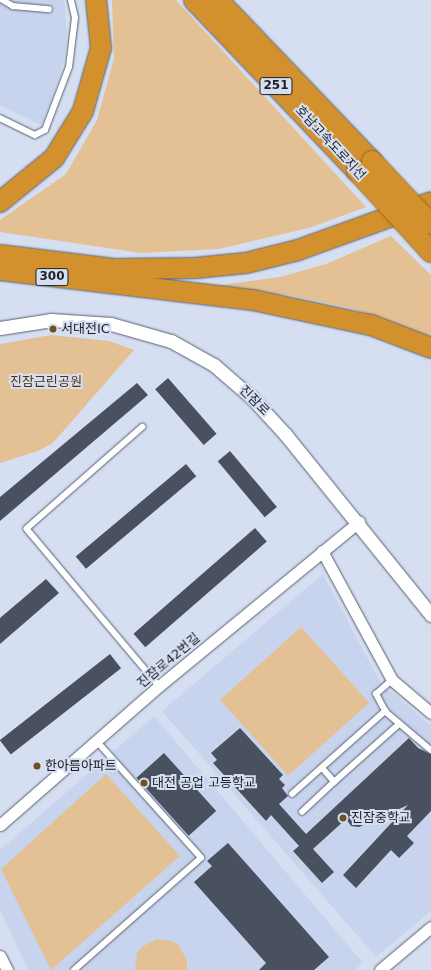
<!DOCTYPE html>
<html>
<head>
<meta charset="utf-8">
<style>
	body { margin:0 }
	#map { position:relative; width:431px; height:970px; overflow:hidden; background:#d6dff2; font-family:"DejaVu Sans","Noto Sans KR",sans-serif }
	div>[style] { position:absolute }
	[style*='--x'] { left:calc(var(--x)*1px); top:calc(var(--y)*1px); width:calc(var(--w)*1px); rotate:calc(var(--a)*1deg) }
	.built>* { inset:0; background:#c8d4ed }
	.green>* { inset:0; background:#e3c195; transform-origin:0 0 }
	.building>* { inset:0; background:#495160; transform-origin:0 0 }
	.roads { filter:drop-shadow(0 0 1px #586070) drop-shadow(0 0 1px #586070) }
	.service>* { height:5.5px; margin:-2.75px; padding:0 2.75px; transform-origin:2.75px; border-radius:2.75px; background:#fff }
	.minor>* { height:11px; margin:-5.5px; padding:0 5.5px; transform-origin:5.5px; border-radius:5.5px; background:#fff }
	.tertiary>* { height:13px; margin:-6.5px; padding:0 6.5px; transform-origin:6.5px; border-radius:6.5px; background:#fff }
	.motorway>* { height:20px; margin:-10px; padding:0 10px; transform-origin:10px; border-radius:10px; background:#d2912c }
	.bridges { filter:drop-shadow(0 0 1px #92692a) drop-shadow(0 0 1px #92692a) }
	.motorway-bridge>* { height:20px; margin:-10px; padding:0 10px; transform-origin:10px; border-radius:10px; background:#d2912c }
	.dots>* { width:11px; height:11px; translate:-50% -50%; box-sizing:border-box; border:2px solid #d6dff2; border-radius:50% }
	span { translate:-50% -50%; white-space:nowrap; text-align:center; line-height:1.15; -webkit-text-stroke:4px #d6dff2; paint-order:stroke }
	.shield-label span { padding:1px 3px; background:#d6dff2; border:1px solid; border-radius:3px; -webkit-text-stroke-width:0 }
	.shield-label { font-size:12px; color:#1c1f26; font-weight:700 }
	.street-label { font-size:13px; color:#1c1f26 }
	.poi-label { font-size:13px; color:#1c1f26 }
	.left { translate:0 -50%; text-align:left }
	.park-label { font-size:13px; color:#513507 }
</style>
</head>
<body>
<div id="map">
	<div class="built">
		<i style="clip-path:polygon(0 0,64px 0,67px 34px,64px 60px,55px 91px,41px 125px,0 105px)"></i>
		<i style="clip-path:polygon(323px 574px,380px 682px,431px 726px,431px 911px,376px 957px,162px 711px)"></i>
		<i style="clip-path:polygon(154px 716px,363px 963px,355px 970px,28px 970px,0 910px,0 850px)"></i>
	</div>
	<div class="green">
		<i style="clip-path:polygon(112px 0,176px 0,366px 207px,309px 228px,219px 249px,141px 253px,0 232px,0 220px,66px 174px,97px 120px,114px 58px)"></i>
		<i style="clip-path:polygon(391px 236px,431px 275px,431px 337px,354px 309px,288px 295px,207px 287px,280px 277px,326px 264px)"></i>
		<i style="clip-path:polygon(51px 335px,109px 341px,134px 350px,53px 443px,38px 451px,0 463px,0 344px)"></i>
		<i style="left:301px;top:627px;width:102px;height:109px;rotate:48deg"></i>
		<i style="clip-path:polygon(106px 774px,180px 856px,51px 970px,1px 869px)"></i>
		<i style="clip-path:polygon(156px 939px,172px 941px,179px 945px,187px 961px,187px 970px,135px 970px,137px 953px,142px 947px)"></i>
	</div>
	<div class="building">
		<i style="left:168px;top:378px;width:74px;height:17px;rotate:49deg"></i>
		<i style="clip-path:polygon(137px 383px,148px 395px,0 521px,0 497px)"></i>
		<i style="left:230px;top:451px;width:73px;height:16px;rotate:50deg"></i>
		<i style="left:186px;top:464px;width:16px;height:144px;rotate:50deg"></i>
		<i style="left:255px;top:528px;width:18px;height:161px;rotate:49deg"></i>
		<i style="clip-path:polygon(46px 579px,59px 593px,0 644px,0 618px)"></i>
		<i style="left:110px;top:654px;width:18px;height:140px;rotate:52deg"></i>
		<i style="clip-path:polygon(240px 728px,283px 775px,279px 779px,285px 785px,282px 788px,288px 796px,279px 804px,306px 834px,409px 738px,418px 748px,431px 754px,431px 811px,407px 836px,414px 843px,399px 858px,391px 850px,356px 888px,343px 875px,408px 805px,359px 827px,351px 826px,346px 819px,313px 849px,334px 872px,322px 883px,293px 851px,299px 846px,271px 815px,266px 821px,213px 763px,217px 760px,211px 753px)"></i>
		<i style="left:164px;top:753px;width:78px;height:37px;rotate:48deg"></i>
		<i style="clip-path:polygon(228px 843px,329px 957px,314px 970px,259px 970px,266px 963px,194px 882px,212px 866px,207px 861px)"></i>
	</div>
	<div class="roads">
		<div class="service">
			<i style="--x:3;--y:0;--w:12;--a:31"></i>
			<i style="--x:13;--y:6;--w:36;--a:5"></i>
			<i style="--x:0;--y:118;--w:39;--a:26"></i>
			<i style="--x:35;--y:135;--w:11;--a:-27"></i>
			<i style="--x:45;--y:130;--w:67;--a:-69.1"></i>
			<i style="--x:69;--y:67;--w:49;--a:-83"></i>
			<i style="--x:75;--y:18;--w:18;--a:-103"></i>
			<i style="--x:143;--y:427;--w:154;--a:138.7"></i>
			<i style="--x:27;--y:529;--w:205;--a:49.9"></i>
			<i style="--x:385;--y:711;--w:60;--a:40.3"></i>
			<i style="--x:334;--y:782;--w:87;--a:-41.7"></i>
			<i style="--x:292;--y:794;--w:125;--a:-41.7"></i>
			<i style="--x:385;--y:711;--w:19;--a:-118"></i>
			<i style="--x:376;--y:694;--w:21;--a:-41"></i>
			<i style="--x:302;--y:812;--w:44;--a:-43.2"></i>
			<i style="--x:334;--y:782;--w:18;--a:-131"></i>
			<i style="--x:74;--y:970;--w:169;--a:-41.4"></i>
			<i style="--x:201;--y:858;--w:156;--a:-131.9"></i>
		</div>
		<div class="minor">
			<i style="--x:322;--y:551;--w:147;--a:61.5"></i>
			<i style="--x:392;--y:680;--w:51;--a:40.2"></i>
			<i style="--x:0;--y:825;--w:211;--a:-41.2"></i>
			<i style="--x:159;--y:686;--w:259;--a:-39.4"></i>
			<i style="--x:0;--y:956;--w:16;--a:63"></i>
			<i style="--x:380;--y:970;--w:67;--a:-40.1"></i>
		</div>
		<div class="tertiary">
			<i style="--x:0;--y:328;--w:52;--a:-8.9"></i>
			<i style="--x:51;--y:320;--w:60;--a:3.8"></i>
			<i style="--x:111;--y:324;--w:62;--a:15.8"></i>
			<i style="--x:171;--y:341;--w:49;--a:29.2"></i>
			<i style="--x:214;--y:365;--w:49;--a:40.9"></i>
			<i style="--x:251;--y:397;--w:50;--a:47.4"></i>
			<i style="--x:285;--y:434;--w:233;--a:51.1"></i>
		</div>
		<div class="motorway">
			<i style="--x:194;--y:0;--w:236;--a:46.4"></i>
			<i style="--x:218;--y:0;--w:223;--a:46.3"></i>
			<i style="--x:0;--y:202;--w:70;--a:-39.2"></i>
			<i style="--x:54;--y:158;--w:55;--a:-58.3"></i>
			<i style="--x:83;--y:111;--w:66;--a:-74.1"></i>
			<i style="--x:101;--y:48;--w:48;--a:-95.9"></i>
			<i style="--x:0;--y:255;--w:117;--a:6.9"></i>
			<i style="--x:116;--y:269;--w:79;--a:-0.7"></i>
			<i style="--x:195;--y:268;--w:51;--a:-5.6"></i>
			<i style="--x:246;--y:263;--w:54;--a:-14"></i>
			<i style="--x:298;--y:250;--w:141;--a:-19.8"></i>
			<i style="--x:0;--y:270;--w:255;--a:6.8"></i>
			<i style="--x:253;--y:300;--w:121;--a:12"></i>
			<i style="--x:371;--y:325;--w:64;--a:21"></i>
		</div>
	</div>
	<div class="bridges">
		<div class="motorway-bridge">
			<i style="--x:372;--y:161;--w:86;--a:46.9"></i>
			<i style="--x:357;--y:171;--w:110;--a:47.6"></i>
		</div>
	</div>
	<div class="dots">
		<i style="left:53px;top:329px;background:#705126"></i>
		<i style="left:37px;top:766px;background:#705126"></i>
		<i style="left:144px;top:783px;background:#705126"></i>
		<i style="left:343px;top:818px;background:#705126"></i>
	</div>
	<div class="shield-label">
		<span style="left:276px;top:86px">251</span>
		<span style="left:52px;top:277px">300</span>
	</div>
	<div class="street-label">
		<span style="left:330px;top:143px;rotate:47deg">호남고속도로지선</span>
		<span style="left:254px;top:401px;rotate:45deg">진잠로</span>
		<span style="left:169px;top:661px;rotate:-40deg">진잠로42번길</span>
	</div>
	<div class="poi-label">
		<span class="left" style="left:61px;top:329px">서대전IC</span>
		<span class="left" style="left:45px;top:766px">한아름아파트</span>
		<span class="left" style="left:152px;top:783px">대전 공업 고등학교</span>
		<span class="left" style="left:351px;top:818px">진잠중학교</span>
	</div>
	<div class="park-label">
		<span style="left:46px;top:382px">진잠근린공원</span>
	</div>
</div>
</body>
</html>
